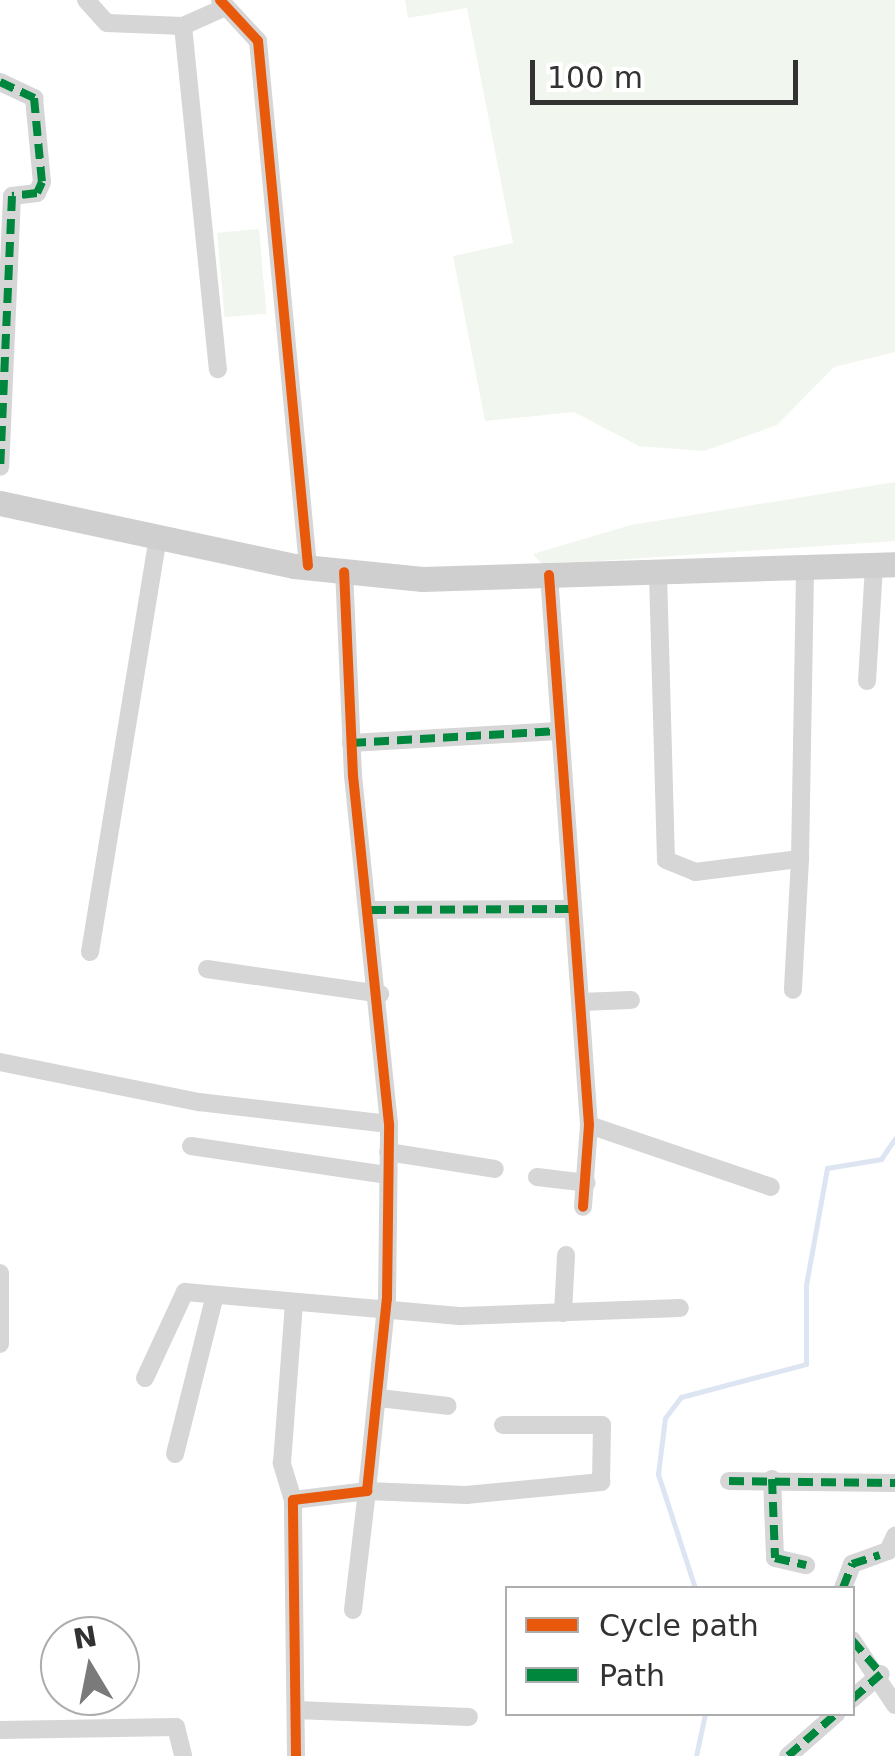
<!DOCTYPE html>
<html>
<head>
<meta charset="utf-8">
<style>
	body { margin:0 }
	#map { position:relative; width:895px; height:1756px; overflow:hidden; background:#fff; font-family:"DejaVu Sans",sans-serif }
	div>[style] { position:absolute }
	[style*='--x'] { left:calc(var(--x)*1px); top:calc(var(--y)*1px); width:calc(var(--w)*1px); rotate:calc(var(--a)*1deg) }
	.green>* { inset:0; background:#f1f6ee; transform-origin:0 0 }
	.stream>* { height:5px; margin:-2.5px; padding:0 2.5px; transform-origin:2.5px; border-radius:2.5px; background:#dde5f2 }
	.minor>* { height:18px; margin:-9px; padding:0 9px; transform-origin:9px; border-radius:9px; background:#d6d6d6 }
	.secondary>* { height:25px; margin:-12.5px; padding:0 12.5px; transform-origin:12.5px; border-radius:12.5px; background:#cfcfcf }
	.quiet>* { height:8px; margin-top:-4px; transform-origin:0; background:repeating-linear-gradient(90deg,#00873e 0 15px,transparent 0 23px) }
	.cycleway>* { height:10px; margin:-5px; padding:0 5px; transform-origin:5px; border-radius:5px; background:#e8590c }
	span { translate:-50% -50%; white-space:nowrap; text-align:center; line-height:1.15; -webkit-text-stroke:10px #fff; paint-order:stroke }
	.legend { position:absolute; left:505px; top:1586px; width:350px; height:130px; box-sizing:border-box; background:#fff; border:2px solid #adadad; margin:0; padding:12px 18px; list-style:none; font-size:30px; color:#323232 }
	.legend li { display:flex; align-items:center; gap:20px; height:50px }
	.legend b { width:50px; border:2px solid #adadad }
	.north { position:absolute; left:40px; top:1616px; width:100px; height:100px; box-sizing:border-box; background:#fff; border:2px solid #adadad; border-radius:50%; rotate:350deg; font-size:28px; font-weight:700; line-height:40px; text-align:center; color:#323232 }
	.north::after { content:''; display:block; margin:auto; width:35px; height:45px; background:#7a7a7a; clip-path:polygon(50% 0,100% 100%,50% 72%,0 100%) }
	.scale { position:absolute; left:530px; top:60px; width:268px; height:45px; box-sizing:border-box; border:5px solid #323232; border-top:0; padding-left:12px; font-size:30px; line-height:35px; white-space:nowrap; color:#323232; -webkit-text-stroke:8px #fff; paint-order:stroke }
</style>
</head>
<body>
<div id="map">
	<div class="green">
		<i style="clip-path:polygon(405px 0,895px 0,895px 352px,834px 367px,777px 425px,704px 451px,639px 446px,574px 412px,485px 421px,453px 256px,513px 243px,467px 8px,408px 18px)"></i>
		<i style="left:259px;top:229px;width:85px;height:42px;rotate:85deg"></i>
		<i style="clip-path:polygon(895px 482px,895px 541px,599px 561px,541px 563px,533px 554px,631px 525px)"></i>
	</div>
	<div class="stream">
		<i style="--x:695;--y:1588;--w:120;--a:-108"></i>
		<i style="--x:658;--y:1474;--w:56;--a:-82.9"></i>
		<i style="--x:665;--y:1418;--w:26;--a:-53"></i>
		<i style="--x:681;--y:1397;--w:129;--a:-14.8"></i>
		<i style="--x:806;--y:1364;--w:79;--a:-90"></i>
		<i style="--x:806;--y:1285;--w:119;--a:-79.8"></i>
		<i style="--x:827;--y:1168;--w:55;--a:-9.5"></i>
		<i style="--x:881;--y:1159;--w:25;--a:-56"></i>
		<i style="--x:696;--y:1756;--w:43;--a:-77.9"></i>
	</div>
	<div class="minor">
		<i style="--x:86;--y:0;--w:31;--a:48"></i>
		<i style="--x:107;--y:23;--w:76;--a:2.3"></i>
		<i style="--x:183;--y:26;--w:42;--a:-24.1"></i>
		<i style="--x:220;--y:0;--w:56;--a:47.2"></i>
		<i style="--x:258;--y:41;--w:527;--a:84.56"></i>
		<i style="--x:183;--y:26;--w:345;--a:84.2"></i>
		<i style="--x:0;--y:82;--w:38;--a:25"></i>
		<i style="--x:34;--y:98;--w:84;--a:84.6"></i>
		<i style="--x:42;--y:182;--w:12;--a:114"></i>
		<i style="--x:37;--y:193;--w:25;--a:173"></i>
		<i style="--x:12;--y:196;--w:271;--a:92.5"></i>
		<i style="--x:658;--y:574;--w:286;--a:88.4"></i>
		<i style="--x:666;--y:860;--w:31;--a:22"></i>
		<i style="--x:695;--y:872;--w:106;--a:-7.1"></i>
		<i style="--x:800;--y:859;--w:131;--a:93.1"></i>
		<i style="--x:549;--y:575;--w:551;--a:85.84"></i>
		<i style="--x:589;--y:1125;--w:82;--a:94.2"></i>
		<i style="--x:867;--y:681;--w:116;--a:-86.5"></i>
		<i style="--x:351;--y:743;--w:207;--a:-3.3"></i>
		<i style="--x:800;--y:859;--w:291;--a:-89"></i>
		<i style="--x:371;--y:910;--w:200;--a:-0.3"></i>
		<i style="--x:90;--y:952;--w:419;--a:-80.7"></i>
		<i style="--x:207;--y:969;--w:175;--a:8.2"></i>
		<i style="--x:580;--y:1002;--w:51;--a:-2.2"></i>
		<i style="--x:0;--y:1062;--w:203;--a:11.4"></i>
		<i style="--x:199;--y:1102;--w:191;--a:6.6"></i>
		<i style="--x:589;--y:1125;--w:192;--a:18.8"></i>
		<i style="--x:191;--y:1146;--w:199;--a:8.4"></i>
		<i style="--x:388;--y:1152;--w:108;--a:9"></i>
		<i style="--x:537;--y:1177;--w:50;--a:6.8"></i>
		<i style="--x:0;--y:1273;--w:71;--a:90"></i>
		<i style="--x:563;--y:1313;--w:58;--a:-87"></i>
		<i style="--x:145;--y:1378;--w:95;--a:-65.1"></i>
		<i style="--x:185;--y:1292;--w:278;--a:5"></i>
		<i style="--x:462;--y:1316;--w:218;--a:-2.1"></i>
		<i style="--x:379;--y:1398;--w:69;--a:6.6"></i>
		<i style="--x:175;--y:1454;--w:164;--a:-75.9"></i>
		<i style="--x:772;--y:1479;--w:79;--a:87.8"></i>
		<i style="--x:775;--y:1558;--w:32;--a:13"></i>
		<i style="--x:729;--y:1481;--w:166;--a:0.7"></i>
		<i style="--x:293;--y:1500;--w:39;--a:-107"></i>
		<i style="--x:282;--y:1463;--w:159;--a:-85.7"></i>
		<i style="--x:843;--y:1588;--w:26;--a:-69"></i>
		<i style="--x:852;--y:1564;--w:38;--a:-20"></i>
		<i style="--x:888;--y:1551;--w:17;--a:-65"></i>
		<i style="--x:353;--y:1610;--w:120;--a:-83.3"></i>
		<i style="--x:367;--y:1491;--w:99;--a:2.3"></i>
		<i style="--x:466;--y:1495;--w:136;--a:-5.5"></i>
		<i style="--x:601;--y:1482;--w:57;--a:-89"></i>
		<i style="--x:602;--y:1425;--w:99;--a:180"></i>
		<i style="--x:852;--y:1640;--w:78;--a:56.5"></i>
		<i style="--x:852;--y:1699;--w:38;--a:-41"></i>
		<i style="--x:296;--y:1710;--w:173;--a:2.3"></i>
		<i style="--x:0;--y:1730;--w:176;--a:-1"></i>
		<i style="--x:176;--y:1727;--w:30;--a:76"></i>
		<i style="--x:296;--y:1756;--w:256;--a:-90.7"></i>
		<i style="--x:293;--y:1500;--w:75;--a:-6.9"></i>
		<i style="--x:367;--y:1491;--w:193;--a:-84.1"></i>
		<i style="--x:387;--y:1299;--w:175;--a:-89.3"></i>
		<i style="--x:389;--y:1124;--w:350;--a:-95.9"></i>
		<i style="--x:353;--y:776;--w:204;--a:-92.5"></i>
		<i style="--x:788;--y:1756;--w:64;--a:-41.2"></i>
	</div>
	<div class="secondary">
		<i style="--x:0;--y:503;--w:301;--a:12.1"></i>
		<i style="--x:294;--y:566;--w:129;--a:5.8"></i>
		<i style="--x:422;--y:579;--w:473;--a:-1.8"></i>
	</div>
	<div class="quiet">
		<i style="--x:0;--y:82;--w:38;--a:25"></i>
		<i style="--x:34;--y:98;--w:84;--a:84.6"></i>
		<i style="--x:42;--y:182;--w:12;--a:114"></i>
		<i style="--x:37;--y:193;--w:25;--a:173"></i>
		<i style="--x:12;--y:196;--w:271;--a:92.5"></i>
		<i style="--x:351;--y:743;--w:207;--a:-3.3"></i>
		<i style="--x:371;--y:910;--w:200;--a:-0.3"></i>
		<i style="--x:772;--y:1479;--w:79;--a:87.8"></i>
		<i style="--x:775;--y:1558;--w:32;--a:13"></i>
		<i style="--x:729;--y:1481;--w:166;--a:0.7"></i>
		<i style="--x:843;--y:1588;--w:26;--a:-69"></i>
		<i style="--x:852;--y:1564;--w:29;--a:-18"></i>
		<i style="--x:852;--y:1640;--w:45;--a:49.5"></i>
		<i style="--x:881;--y:1674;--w:38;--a:139"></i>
		<i style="--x:788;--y:1756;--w:64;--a:-41.2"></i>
	</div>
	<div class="cycleway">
		<i style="--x:220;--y:0;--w:56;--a:47.2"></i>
		<i style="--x:258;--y:41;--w:527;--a:84.56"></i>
		<i style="--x:549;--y:575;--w:551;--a:85.84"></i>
		<i style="--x:589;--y:1125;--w:82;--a:94.2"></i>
		<i style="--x:296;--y:1756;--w:256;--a:-90.7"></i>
		<i style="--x:293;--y:1500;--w:75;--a:-6.9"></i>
		<i style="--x:367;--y:1491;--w:193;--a:-84.1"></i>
		<i style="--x:387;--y:1299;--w:175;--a:-89.3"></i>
		<i style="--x:389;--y:1124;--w:350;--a:-95.9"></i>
		<i style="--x:353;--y:776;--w:204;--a:-92.5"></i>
	</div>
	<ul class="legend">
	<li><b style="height:12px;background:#e8590c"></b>Cycle path</li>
	<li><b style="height:12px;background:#00873e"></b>Path</li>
	</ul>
	<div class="north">N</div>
	<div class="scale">100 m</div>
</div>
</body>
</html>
